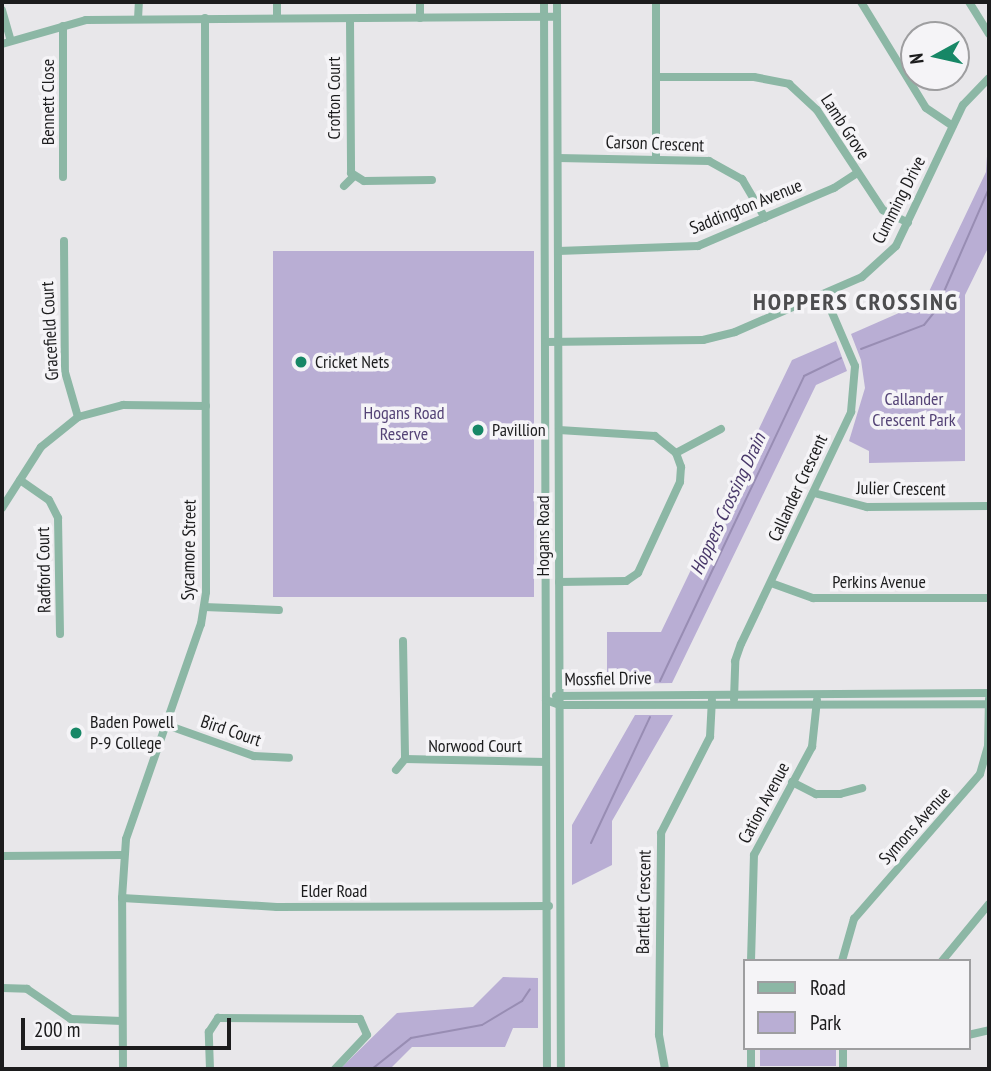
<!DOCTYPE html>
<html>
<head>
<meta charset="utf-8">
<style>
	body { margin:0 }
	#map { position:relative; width:991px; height:1071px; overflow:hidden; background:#e8e7ea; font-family:"PT Sans Narrow",sans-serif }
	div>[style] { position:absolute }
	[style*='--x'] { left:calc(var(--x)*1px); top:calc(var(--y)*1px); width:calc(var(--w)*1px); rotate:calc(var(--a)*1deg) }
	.green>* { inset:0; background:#b9aed4; transform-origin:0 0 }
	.stream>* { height:2px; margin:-1px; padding:0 1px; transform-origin:1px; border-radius:1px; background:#988db3 }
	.minor>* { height:8px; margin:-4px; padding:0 4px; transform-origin:4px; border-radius:4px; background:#8cb7a5 }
	.dots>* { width:19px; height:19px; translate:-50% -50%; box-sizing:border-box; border:4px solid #f5f4f7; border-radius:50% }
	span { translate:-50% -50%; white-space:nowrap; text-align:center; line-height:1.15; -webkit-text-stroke:7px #f5f4f7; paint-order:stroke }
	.street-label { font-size:18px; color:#1c1c1d }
	.poi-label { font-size:18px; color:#1c1c1d }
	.left { translate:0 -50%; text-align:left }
	.park-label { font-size:18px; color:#544376 }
	.water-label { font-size:19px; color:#483769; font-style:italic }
	.district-label { font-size:24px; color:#4d4d4f; font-weight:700; letter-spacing:2px }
	.frame { position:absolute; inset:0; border:4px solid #1c1c1d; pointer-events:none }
	.legend { position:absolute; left:743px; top:959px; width:228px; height:91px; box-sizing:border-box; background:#f5f4f7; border:2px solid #9e9ea0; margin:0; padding:9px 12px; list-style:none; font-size:21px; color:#1c1c1d }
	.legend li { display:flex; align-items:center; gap:14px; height:35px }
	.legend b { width:35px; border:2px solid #9e9ea0 }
	.north { position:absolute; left:900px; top:21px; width:70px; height:70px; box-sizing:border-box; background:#f5f4f7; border:2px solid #9e9ea0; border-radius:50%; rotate:262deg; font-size:19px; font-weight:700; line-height:28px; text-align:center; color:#1c1c1d }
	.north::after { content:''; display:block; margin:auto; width:24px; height:32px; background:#178766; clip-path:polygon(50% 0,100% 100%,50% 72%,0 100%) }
	.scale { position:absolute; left:21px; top:1018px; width:210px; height:32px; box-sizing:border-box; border:4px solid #1c1c1d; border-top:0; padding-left:9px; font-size:21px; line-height:24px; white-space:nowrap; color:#1c1c1d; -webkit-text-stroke:5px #f5f4f7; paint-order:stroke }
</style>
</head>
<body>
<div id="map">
	<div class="green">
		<i style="clip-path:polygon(989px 124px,989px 246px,965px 295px,965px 461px,869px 463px,869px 451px,849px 441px,865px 388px,861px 360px,851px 334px,924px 302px,986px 172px)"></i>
		<i style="left:534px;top:251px;width:346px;height:261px;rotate:90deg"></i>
		<i style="clip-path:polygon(836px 341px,847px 371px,816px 385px,672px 683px,607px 684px,607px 632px,661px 632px,792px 360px)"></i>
		<i style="clip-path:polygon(635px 715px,673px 715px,612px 821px,612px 865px,572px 885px,572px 825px)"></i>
		<i style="clip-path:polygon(503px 977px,538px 978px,538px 1028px,513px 1028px,505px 1047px,412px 1047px,390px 1069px,340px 1069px,397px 1013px,473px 1007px)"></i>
		<i style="left:760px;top:1048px;width:76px;height:18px"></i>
	</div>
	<div class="stream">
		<i style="--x:861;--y:349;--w:67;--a:-20.9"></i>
		<i style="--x:924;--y:325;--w:19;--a:-51"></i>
		<i style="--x:936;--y:310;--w:133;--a:-66.5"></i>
		<i style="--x:660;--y:681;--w:337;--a:-64.7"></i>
		<i style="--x:804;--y:376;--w:41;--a:-25.9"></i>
		<i style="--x:591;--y:843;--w:139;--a:-64.9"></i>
		<i style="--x:372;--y:1069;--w:50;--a:-38.5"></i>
		<i style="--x:411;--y:1038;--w:72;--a:-10.4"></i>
		<i style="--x:482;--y:1025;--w:47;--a:-31"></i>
		<i style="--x:522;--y:1001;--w:14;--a:-56"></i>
	</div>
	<div class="minor">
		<i style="--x:544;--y:2;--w:1067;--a:89.84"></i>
		<i style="--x:557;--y:2;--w:1067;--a:89.79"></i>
		<i style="--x:656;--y:2;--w:155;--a:90"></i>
		<i style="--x:861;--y:2;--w:124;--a:58.5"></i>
		<i style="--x:926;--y:108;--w:32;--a:34"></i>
		<i style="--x:969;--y:2;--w:38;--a:58"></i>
		<i style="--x:2;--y:10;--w:32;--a:74"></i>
		<i style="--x:277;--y:18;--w:16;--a:-90"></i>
		<i style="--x:420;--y:18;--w:16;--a:-90"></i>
		<i style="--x:138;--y:19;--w:17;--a:-87"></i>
		<i style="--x:350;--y:20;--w:153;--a:89.6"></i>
		<i style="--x:351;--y:173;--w:15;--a:32"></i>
		<i style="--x:364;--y:181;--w:68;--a:-0.8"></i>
		<i style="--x:63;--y:26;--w:151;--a:90"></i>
		<i style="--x:2;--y:44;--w:87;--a:-15.9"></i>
		<i style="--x:86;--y:20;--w:471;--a:-0.4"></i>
		<i style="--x:656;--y:77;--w:98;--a:0"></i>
		<i style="--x:754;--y:77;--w:36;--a:11"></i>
		<i style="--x:789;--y:84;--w:38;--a:43"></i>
		<i style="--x:817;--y:110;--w:120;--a:56.6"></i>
		<i style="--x:883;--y:210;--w:28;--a:27"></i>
		<i style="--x:558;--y:158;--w:151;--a:1.1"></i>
		<i style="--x:709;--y:161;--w:38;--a:29"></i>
		<i style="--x:742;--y:179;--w:45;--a:59.5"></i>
		<i style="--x:344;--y:186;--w:13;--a:-45"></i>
		<i style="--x:64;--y:241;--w:131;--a:89.6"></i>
		<i style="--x:65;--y:372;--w:47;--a:73.9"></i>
		<i style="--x:558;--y:251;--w:140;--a:-2"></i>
		<i style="--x:698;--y:246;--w:148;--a:-23.1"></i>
		<i style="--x:834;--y:188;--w:27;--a:-33"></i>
		<i style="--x:546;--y:342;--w:157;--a:-0.7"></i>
		<i style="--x:703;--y:340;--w:33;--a:-14"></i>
		<i style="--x:735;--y:332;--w:138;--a:-23.4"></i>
		<i style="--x:862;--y:277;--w:46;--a:-42.4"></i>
		<i style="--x:896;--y:246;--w:156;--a:-64.6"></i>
		<i style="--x:963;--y:105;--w:37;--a:-46"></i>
		<i style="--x:559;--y:430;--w:96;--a:3.6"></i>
		<i style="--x:655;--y:436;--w:27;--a:39"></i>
		<i style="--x:676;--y:453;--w:15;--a:70"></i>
		<i style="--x:681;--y:467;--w:15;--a:94"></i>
		<i style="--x:680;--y:482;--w:100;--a:114.8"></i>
		<i style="--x:638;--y:573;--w:14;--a:146"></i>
		<i style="--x:626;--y:581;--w:67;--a:179.1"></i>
		<i style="--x:676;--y:453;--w:51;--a:-28.1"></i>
		<i style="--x:20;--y:480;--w:35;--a:35"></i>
		<i style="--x:49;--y:500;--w:20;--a:63"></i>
		<i style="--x:58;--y:518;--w:116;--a:89"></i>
		<i style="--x:814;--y:493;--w:55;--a:14.8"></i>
		<i style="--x:867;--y:507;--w:122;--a:-0.5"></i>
		<i style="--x:2;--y:508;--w:72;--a:-57.4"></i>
		<i style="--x:41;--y:447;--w:48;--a:-39"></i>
		<i style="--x:78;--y:417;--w:47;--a:-14.9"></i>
		<i style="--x:123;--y:405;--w:83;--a:0.7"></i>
		<i style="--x:771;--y:583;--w:45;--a:19.7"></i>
		<i style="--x:813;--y:598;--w:176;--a:0"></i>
		<i style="--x:204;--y:607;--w:75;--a:2.3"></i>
		<i style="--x:403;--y:641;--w:118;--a:89"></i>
		<i style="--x:405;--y:759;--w:141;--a:1.2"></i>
		<i style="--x:556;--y:696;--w:433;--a:-0.4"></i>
		<i style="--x:734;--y:699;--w:38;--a:-88"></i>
		<i style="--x:735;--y:661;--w:18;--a:-71"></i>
		<i style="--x:741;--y:644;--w:257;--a:-64.6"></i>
		<i style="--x:851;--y:412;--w:46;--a:-85"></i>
		<i style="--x:855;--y:366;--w:78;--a:-113.3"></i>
		<i style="--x:546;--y:700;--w:15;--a:20"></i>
		<i style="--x:560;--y:705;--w:429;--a:-0.1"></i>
		<i style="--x:164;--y:724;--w:96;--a:19.6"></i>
		<i style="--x:254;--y:756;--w:35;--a:3"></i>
		<i style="--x:396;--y:770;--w:14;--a:-51"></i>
		<i style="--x:792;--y:782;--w:27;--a:27"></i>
		<i style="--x:816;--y:794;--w:24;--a:0"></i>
		<i style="--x:840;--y:794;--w:23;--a:-15"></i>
		<i style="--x:2;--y:856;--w:121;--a:-0.5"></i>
		<i style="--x:122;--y:898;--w:155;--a:3.3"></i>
		<i style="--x:277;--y:907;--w:272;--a:-0.2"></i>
		<i style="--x:751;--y:961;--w:106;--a:-88.4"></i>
		<i style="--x:754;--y:855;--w:123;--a:-61.8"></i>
		<i style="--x:812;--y:747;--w:47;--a:-83.9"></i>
		<i style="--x:842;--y:961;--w:44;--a:-74.1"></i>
		<i style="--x:854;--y:919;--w:192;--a:-49"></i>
		<i style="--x:980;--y:774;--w:29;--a:-74"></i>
		<i style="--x:988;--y:746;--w:47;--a:-88.8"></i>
		<i style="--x:942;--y:961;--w:74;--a:-50.5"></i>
		<i style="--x:2;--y:988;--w:25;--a:2"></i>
		<i style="--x:27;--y:989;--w:53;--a:34.3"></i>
		<i style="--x:71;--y:1019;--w:51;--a:2.2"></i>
		<i style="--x:968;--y:1035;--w:22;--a:-13"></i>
		<i style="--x:751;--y:1048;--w:21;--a:90"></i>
		<i style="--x:843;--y:1048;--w:21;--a:90"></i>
		<i style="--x:123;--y:1069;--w:171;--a:-90.3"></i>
		<i style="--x:122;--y:898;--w:59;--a:-86.1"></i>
		<i style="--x:126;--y:839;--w:228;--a:-70.8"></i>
		<i style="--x:201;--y:624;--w:32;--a:-81"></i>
		<i style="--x:206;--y:592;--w:574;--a:-90.1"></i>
		<i style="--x:210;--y:1069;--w:37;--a:-92"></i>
		<i style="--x:209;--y:1032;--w:17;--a:-57"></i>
		<i style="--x:218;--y:1018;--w:142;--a:0.4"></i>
		<i style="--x:360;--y:1019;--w:17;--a:66"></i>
		<i style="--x:367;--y:1035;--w:47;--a:133.3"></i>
		<i style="--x:665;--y:1069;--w:35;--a:-100"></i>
		<i style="--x:659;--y:1035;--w:202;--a:-89.4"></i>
		<i style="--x:661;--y:833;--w:108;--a:-63"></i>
		<i style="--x:710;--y:737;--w:37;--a:-87"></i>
	</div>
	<div class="dots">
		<i style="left:301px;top:362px;background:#178766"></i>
		<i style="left:478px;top:430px;background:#178766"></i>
		<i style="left:76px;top:733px;background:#178766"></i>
	</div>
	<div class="street-label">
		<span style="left:334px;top:98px;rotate:-90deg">Crofton Court</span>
		<span style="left:48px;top:102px;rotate:-90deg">Bennett Close</span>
		<span style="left:845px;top:127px;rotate:57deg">Lamb Grove</span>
		<span style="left:655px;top:144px;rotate:2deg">Carson Crescent</span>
		<span style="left:899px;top:200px;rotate:-63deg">Cumming Drive</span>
		<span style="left:746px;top:207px;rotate:-22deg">Saddington Avenue</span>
		<span style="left:50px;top:331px;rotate:-93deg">Gracefield Court</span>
		<span style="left:798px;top:488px;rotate:-65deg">Callander Crescent</span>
		<span style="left:901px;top:489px;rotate:1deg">Julier Crescent</span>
		<span style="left:543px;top:536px;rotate:-90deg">Hogans Road</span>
		<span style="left:189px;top:550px;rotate:-89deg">Sycamore Street</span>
		<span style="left:44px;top:570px;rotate:-91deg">Radford Court</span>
		<span style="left:879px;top:582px">Perkins Avenue</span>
		<span style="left:608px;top:679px;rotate:-1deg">Mossfiel Drive</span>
		<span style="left:231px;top:731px;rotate:19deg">Bird Court</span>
		<span style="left:475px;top:746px">Norwood Court</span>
		<span style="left:764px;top:803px;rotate:-62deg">Cation Avenue</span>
		<span style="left:915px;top:826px;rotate:-48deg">Symons Avenue</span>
		<span style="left:334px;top:891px">Elder Road</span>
		<span style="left:644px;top:902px;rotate:-89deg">Bartlett Crescent</span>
	</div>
	<div class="poi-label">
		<span class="left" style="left:315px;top:362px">Cricket Nets</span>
		<span class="left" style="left:492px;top:430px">Pavillion</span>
		<span class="left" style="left:90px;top:733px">Baden Powell<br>P-9 College</span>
	</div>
	<div class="park-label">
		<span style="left:914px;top:410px">Callander<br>Crescent Park</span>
		<span style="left:404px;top:424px">Hogans Road<br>Reserve</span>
	</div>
	<div class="water-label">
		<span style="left:728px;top:504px;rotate:-65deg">Hoppers Crossing Drain</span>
	</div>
	<div class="district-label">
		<span style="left:856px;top:302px">HOPPERS CROSSING</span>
	</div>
	<div class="frame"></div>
	<ul class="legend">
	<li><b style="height:9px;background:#8cb7a5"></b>Road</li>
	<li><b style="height:19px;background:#b9aed4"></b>Park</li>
	</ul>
	<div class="north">N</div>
	<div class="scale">200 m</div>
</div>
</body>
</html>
